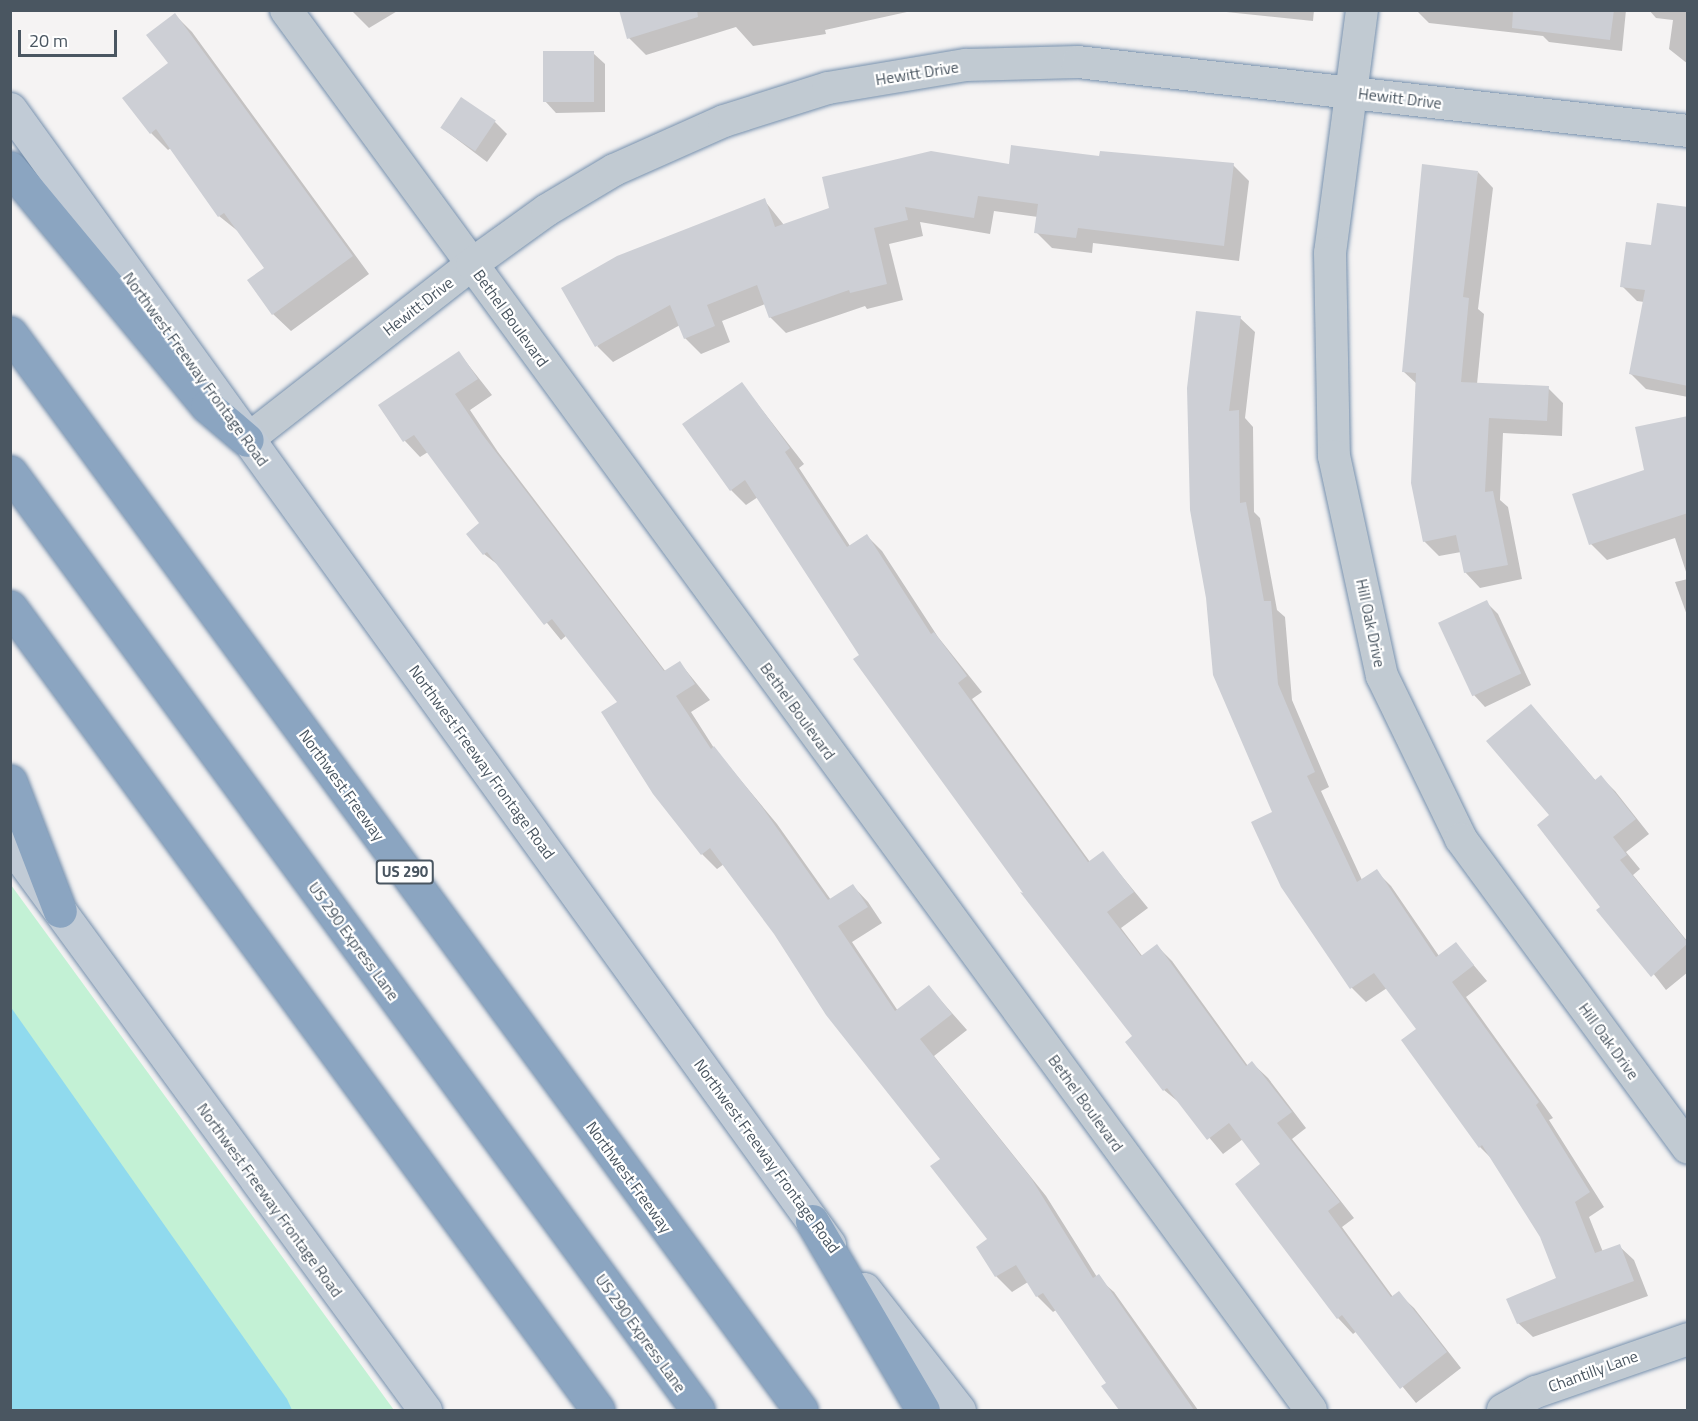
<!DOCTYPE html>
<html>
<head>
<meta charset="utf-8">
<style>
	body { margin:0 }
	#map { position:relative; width:1698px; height:1421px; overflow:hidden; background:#f5f3f3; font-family:"Titillium Web",sans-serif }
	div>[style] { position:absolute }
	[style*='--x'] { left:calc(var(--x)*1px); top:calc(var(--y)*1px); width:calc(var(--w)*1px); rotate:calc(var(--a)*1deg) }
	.green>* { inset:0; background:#c3f1d5 }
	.water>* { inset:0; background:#90daee }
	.shadow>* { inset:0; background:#0003 }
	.building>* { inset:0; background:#cdcfd5; transform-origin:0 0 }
	.roads { filter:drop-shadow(0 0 2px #7690ad) drop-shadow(0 0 2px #7690ad) }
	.minor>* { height:32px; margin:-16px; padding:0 16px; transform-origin:16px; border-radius:16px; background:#c1cad2 }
	.secondary>* { height:33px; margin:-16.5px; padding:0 16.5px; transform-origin:16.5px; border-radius:16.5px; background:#c1cbd6 }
	.motorway>* { height:33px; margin:-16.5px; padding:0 16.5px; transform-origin:16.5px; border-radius:16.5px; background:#8ba5c1 }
	span { translate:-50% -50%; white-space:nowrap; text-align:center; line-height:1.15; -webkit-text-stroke:4.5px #fff; paint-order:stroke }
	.shield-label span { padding:2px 4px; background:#fff; border:2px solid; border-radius:4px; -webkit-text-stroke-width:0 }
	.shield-label { font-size:15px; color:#4a5661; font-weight:700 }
	.street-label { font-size:16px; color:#4a5661 }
	.frame { position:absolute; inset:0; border:12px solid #4a5661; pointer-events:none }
	.scale { position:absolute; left:18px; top:30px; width:99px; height:27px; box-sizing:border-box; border:3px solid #4a5661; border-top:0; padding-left:8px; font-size:18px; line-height:21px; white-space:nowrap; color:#4a5661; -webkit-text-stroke:4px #fff; paint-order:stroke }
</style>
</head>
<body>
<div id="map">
	<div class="green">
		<i style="clip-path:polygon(11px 885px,394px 1410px,11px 1410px)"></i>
	</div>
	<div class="water">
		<i style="clip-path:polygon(10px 1006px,287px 1399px,292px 1410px,11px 1410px)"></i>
	</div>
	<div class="shadow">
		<i style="clip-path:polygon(351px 10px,399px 10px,369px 28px)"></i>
		<i style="clip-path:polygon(620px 10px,916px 10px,825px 30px,826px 34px,753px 46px,736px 27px,646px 55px,629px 38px)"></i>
		<i style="clip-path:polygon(1207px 10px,1314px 10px,1313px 21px)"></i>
		<i style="clip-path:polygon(1626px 10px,1622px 51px,1549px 42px,1543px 36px,1429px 23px,1418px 12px)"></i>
		<i style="clip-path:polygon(1649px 10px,1688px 10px,1688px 64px,1669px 49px,1673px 20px,1656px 18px)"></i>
		<i style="clip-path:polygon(175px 15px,192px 32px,369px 274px,291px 331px,273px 314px,266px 268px,239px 232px,219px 216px,171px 148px,168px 150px,151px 133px,170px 64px)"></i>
		<i style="clip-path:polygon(593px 53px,605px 64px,605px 112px,556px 113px,545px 101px)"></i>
		<i style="clip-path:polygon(495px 122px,507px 134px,487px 162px,442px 128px)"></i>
		<i style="clip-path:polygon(1101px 157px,1233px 165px,1249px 181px,1239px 261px,1093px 243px,1092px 253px,1052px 248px,1036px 232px,1038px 217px,994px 211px,990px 234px,920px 222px,923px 236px,889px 244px,903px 300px,867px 309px,865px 306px,786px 333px,770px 317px,765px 304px,722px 321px,730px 342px,701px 354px,685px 338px,680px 325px,613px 362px,597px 346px,764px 200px,784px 225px,1010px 166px)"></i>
		<i style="clip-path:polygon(1478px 172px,1493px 188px,1478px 309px,1484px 314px,1477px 384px,1548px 388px,1563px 403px,1562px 436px,1503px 433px,1500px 500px,1508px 507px,1522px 579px,1480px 588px,1465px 572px,1461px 552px,1439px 556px,1424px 541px,1417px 384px,1404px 372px)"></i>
		<i style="clip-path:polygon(1688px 209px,1688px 397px,1646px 389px,1631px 374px,1644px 302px,1637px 301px,1622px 286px)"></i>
		<i style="clip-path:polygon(1197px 312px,1240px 318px,1255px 332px,1245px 418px,1253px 427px,1254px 512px,1260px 518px,1277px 610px,1285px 617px,1292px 700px,1329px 787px,1321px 791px,1362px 880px,1376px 871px,1391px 886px,1439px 956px,1456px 944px,1487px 981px,1466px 997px,1553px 1118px,1549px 1120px,1604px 1207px,1589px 1217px,1603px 1252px,1619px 1246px,1634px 1260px,1648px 1296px,1533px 1337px,1518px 1323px,1558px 1278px,1542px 1236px,1493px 1160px,1480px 1147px,1418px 1030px,1387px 988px,1366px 1002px,1352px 988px,1274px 813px)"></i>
		<i style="clip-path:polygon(459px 353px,492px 395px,470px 410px,498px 452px,666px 672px,680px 663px,710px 700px,691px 712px,714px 748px,777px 824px,831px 900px,853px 886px,868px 902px,882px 923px,852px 942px,898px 1011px,929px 987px,967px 1030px,934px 1056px,1046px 1196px,1097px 1277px,1114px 1292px,1198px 1410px,1121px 1410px,1104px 1387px,1108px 1383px,1056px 1310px,1053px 1312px,1037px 1296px,1028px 1282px,1012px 1292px,996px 1276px,978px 1247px,990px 1240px,942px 1159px,724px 864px,717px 869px,702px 854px,619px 702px,567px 635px,561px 640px,502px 568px,484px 554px,481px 524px,428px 452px,420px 457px,405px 441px,380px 405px)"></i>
		<i style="clip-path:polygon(742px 384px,804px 464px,799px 468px,850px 546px,867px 536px,882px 551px,938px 637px,982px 692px,972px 699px,1090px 862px,1103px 853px,1148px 908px,1121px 928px,1143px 957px,1157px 946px,1172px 961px,1248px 1066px,1252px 1063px,1268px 1078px,1306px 1128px,1292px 1139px,1354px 1218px,1342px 1227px,1393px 1297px,1398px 1293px,1414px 1308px,1461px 1368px,1416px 1403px,1357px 1331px,1353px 1334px,1338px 1318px,1237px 1184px,1262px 1165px,1243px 1139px,1223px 1154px,1181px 1104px,1164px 1090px,1134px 1036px,1026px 895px,861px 655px,758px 497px,746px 505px,731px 490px)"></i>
		<i style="clip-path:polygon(1688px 418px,1688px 578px,1675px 538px,1607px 560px,1591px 544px)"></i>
		<i style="clip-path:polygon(1688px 579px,1688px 618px,1675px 582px)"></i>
		<i style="clip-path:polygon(1486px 602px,1498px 614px,1531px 685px,1485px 707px,1474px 695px)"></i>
		<i style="clip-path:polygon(1544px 720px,1596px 781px,1601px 777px,1615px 791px,1649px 834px,1626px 852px,1640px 869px,1633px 875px,1688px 942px,1688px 972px,1666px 990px,1602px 907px,1551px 816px)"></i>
	</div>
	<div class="building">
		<i style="clip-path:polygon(619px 10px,697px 10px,698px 17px,627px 39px)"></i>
		<i style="clip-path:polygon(1513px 10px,1614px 10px,1610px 40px,1512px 28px)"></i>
		<i style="clip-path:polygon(175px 13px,353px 256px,272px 315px,247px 280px,264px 268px,224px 213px,218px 217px,156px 129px,150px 134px,122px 98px,168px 63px,146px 35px)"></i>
		<i style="left:543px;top:51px;width:51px;height:51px"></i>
		<i style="left:461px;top:97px;width:42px;height:37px;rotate:34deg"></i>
		<i style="clip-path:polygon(1011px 145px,1099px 156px,1100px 151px,1234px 163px,1224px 246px,1078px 228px,1076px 238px,1034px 233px,1038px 204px,978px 196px,974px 218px,905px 207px,908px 220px,874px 228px,887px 284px,850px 293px,849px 290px,769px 318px,757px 285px,707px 305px,715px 326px,684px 339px,670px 305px,595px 347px,561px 288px,617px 256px,765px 198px,775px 227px,829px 208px,822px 177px,931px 151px,1009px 164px)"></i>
		<i style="clip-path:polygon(1422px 164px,1478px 171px,1463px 297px,1469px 298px,1461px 382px,1549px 386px,1547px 421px,1489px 418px,1485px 492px,1493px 491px,1508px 565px,1464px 573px,1456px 535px,1423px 542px,1411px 483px,1416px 373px,1402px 372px)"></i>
		<i style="clip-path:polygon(1657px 203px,1688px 207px,1688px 386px,1629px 374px,1645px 290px,1620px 287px,1626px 242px,1651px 245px)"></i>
		<i style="clip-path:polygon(1196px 311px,1241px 316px,1229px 411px,1239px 410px,1240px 503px,1246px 502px,1264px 601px,1271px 601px,1278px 684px,1315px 772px,1307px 776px,1357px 882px,1377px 869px,1436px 957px,1456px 942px,1474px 965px,1452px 982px,1539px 1102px,1536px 1105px,1590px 1192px,1575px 1202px,1595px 1253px,1620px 1244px,1634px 1281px,1517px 1324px,1506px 1299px,1556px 1278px,1540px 1237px,1482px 1145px,1479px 1148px,1401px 1040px,1416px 1029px,1374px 973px,1350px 989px,1281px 887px,1251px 822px,1272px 812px,1213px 675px,1206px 598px,1190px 510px,1187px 388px)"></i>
		<i style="clip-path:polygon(459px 351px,478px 379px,455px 394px,482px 434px,664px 671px,680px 661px,695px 684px,676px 696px,711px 749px,714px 746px,762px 807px,828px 900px,853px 884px,868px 907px,838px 926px,895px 1011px,929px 985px,952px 1014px,920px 1039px,1031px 1178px,1093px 1278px,1099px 1274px,1194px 1410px,1119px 1410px,1101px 1386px,1106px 1383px,1043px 1293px,1036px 1297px,1016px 1265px,995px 1277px,976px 1247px,987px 1239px,930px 1166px,940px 1159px,826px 1015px,774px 934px,710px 848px,701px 855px,653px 794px,601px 712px,617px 702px,552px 619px,544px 625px,487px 552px,483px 555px,466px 534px,479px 523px,414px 435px,403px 442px,378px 405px)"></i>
		<i style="clip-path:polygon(742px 382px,790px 448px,785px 452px,847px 547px,867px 534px,931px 634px,934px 632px,967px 676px,958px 683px,1088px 862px,1103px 851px,1134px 892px,1107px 912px,1141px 956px,1157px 944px,1246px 1066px,1252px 1061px,1292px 1112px,1277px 1123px,1340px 1202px,1328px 1211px,1391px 1297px,1399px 1291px,1447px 1352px,1400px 1389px,1342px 1315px,1337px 1319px,1235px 1184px,1260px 1164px,1229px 1123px,1207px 1140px,1167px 1088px,1163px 1091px,1125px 1042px,1132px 1036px,1020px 892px,1023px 893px,853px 659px,859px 655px,745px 480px,730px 491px,682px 424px)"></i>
		<i style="clip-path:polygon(1688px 416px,1688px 513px,1589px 545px,1572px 494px,1644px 470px,1635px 427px)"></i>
		<i style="left:1487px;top:600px;width:81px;height:54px;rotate:65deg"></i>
		<i style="clip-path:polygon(1531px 704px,1595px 780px,1601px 775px,1636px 819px,1613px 837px,1627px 855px,1620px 860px,1688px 943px,1651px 977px,1596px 910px,1600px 907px,1537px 825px,1549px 815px,1486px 741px)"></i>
	</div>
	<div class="roads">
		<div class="minor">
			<i style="--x:286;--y:10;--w:1735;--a:53.79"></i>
			<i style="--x:1362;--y:10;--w:245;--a:97.5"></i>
			<i style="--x:1330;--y:253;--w:203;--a:88.9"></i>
			<i style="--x:1334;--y:456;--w:225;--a:77.7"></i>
			<i style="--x:1382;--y:676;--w:181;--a:64.1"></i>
			<i style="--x:1461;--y:839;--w:383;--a:53.7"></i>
			<i style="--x:247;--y:440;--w:286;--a:-38"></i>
			<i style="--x:472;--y:264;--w:92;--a:-35.8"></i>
			<i style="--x:547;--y:210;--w:78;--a:-30.8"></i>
			<i style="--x:614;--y:170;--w:120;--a:-24"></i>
			<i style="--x:724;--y:121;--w:109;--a:-17.6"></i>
			<i style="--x:828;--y:88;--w:140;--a:-9.5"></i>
			<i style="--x:966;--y:65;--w:112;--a:-1.5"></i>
			<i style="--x:1078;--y:62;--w:614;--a:6.45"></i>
			<i style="--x:1503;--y:1410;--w:38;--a:-29"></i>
			<i style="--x:1536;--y:1392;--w:161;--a:-19.2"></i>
		</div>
		<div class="secondary">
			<i style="--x:10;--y:109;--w:1400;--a:54.19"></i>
			<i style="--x:10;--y:843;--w:703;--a:53.8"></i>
			<i style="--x:864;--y:1289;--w:154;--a:51.9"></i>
		</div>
		<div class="motorway">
			<i style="--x:10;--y:168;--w:309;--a:50.4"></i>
			<i style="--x:207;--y:406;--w:52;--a:40.4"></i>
			<i style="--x:10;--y:333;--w:1336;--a:53.7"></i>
			<i style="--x:10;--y:472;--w:1163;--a:53.74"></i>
			<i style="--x:10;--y:607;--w:995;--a:53.79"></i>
			<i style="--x:10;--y:781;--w:139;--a:69"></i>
			<i style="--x:812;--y:1221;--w:219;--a:59.6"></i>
		</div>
	</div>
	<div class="shield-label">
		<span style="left:405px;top:872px">US 290</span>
	</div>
	<div class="street-label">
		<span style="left:917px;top:73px;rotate:-9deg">Hewitt Drive</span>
		<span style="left:1400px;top:98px;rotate:7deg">Hewitt Drive</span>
		<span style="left:418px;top:306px;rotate:-38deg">Hewitt Drive</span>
		<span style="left:511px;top:318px;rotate:54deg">Bethel Boulevard</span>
		<span style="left:196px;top:369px;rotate:54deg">Northwest Freeway Frontage Road</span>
		<span style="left:1371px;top:623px;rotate:78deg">Hill Oak Drive</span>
		<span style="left:798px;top:711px;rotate:54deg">Bethel Boulevard</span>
		<span style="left:482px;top:762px;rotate:54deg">Northwest Freeway Frontage Road</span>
		<span style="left:342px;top:785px;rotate:54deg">Northwest Freeway</span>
		<span style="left:354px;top:941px;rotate:54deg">US 290 Express Lane</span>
		<span style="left:1609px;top:1041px;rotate:54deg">Hill Oak Drive</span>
		<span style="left:1086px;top:1103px;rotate:54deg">Bethel Boulevard</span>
		<span style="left:767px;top:1156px;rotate:54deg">Northwest Freeway Frontage Road</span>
		<span style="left:629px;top:1177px;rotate:54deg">Northwest Freeway</span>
		<span style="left:270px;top:1200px;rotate:54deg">Northwest Freeway Frontage Road</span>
		<span style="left:641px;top:1333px;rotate:54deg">US 290 Express Lane</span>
		<span style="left:1593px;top:1371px;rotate:-20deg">Chantilly Lane</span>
	</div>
	<div class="frame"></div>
	<div class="scale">20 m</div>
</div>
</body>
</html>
